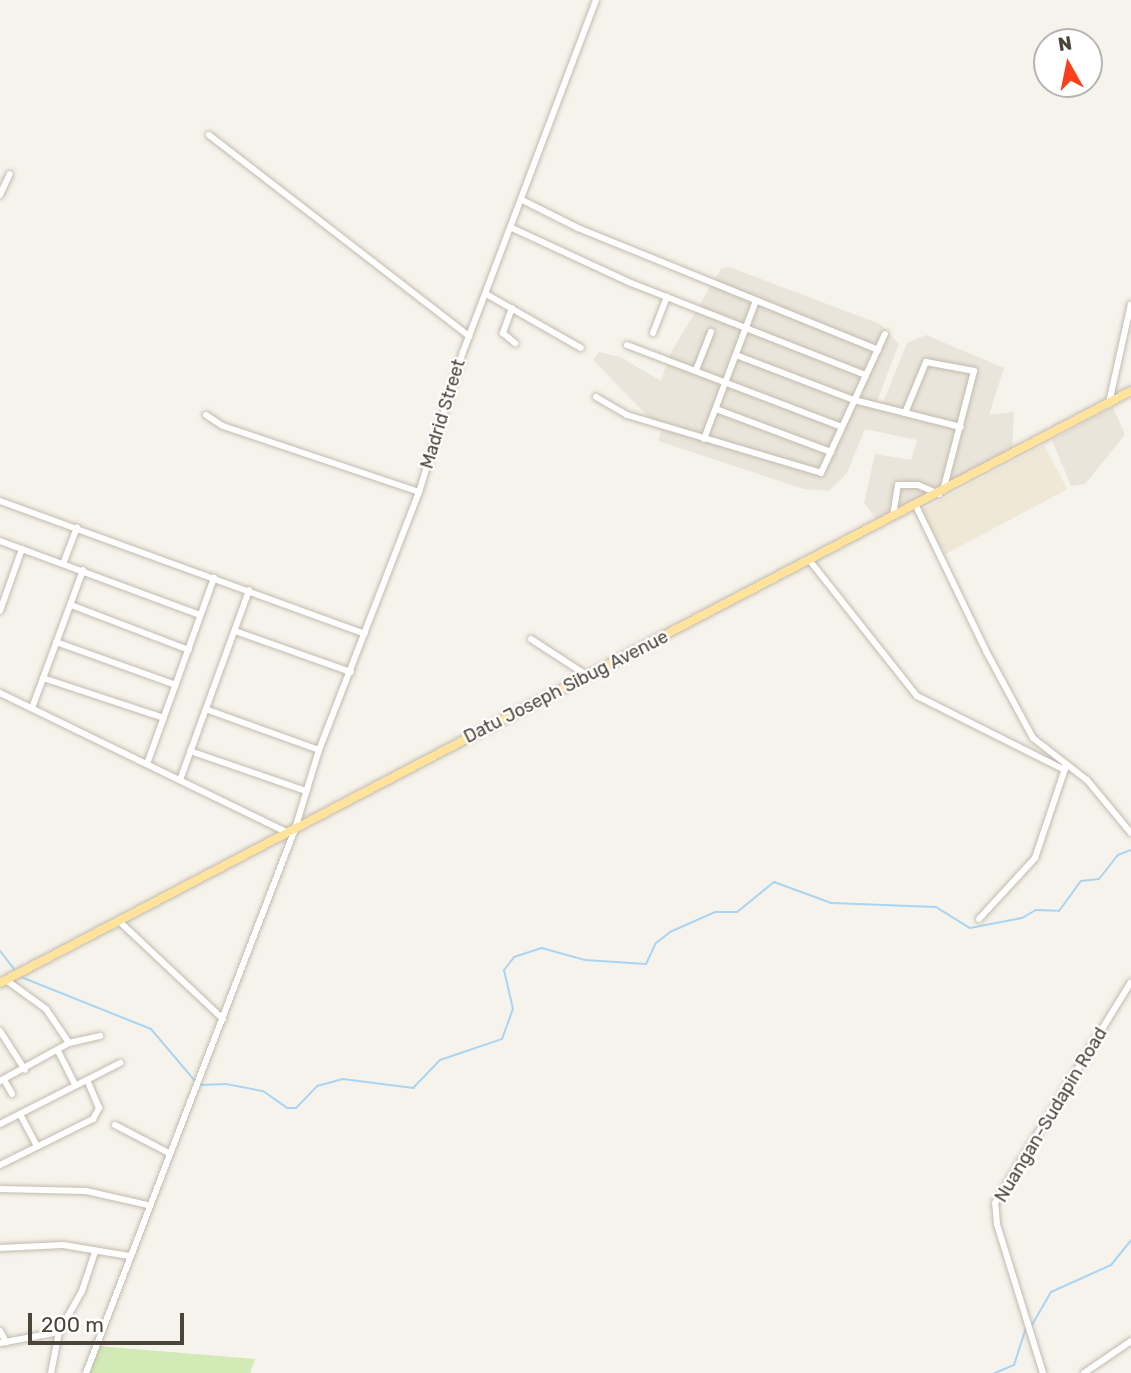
<!DOCTYPE html>
<html>
<head>
<meta charset="utf-8">
<style>
	body { margin:0 }
	#map { position:relative; width:1131px; height:1373px; overflow:hidden; background:#f6f3ec; font-family:Rubik,sans-serif }
	div>[style] { position:absolute }
	[style*='--x'] { left:calc(var(--x)*1px); top:calc(var(--y)*1px); width:calc(var(--w)*1px); rotate:calc(var(--a)*1deg) }
	.residential>* { inset:0; background:#eae5da }
	.education>* { inset:0; background:#efe8d6; transform-origin:0 0 }
	.green>* { inset:0; background:#d2eab5 }
	.stream>* { height:2px; margin:-1px; padding:0 1px; transform-origin:1px; border-radius:1px; background:#a9d4f2 }
	.roads { filter:drop-shadow(0 0 2px #c2bbae) drop-shadow(0 0 2px #c2bbae) }
	.minor>* { height:6px; margin:-3px; padding:0 3px; transform-origin:3px; border-radius:3px; background:#fff }
	.major>* { height:8px; margin:-4px; padding:0 4px; transform-origin:4px; border-radius:4px; background:#ffe39c }
	span { translate:-50% -50%; white-space:nowrap; text-align:center; line-height:1.15; -webkit-text-stroke:5px #fff; paint-order:stroke }
	.street-label { font-size:18px; color:#4b4439 }
	.north { position:absolute; left:1033px; top:28px; width:70px; height:70px; box-sizing:border-box; background:#fff; border:2px solid #b7b4b0; border-radius:50%; rotate:351deg; font-size:19px; font-weight:700; line-height:28px; text-align:center; color:#4b4439 }
	.north::after { content:''; display:block; margin:auto; width:24px; height:32px; background:#fc3f1d; clip-path:polygon(50% 0,100% 100%,50% 72%,0 100%) }
	.scale { position:absolute; left:28px; top:1313px; width:156px; height:32px; box-sizing:border-box; border:4px solid #4b4439; border-top:0; padding-left:9px; font-size:21px; line-height:24px; white-space:nowrap; color:#4b4439; -webkit-text-stroke:5px #fff; paint-order:stroke }
</style>
</head>
<body>
<div id="map">
	<div class="residential">
		<i style="clip-path:polygon(729px 267px,880px 324px,899px 344px,877px 401px,883px 403px,907px 343px,926px 335px,1004px 368px,989px 415px,1014px 412px,1012px 450px,878px 521px,864px 503px,875px 454px,911px 460px,917px 440px,865px 429px,847px 473px,829px 491px,804px 489px,658px 441px,661px 430px,593px 360px,599px 352px,620px 357px,661px 381px,670px 354px,721px 269px)"></i>
		<i style="clip-path:polygon(1113px 407px,1125px 435px,1085px 484px,1071px 486px,1052px 440px)"></i>
	</div>
	<div class="education">
		<i style="left:1044px;top:445px;width:50px;height:139px;rotate:62deg"></i>
	</div>
	<div class="green">
		<i style="clip-path:polygon(98px 1346px,255px 1359px,250px 1373px,89px 1373px)"></i>
	</div>
	<div class="stream">
		<i style="--x:0;--y:951;--w:23;--a:52"></i>
		<i style="--x:21;--y:977;--w:140;--a:21.8"></i>
		<i style="--x:151;--y:1029;--w:68;--a:49.8"></i>
		<i style="--x:200;--y:1085;--w:26;--a:-2"></i>
		<i style="--x:226;--y:1084;--w:38;--a:11"></i>
		<i style="--x:263;--y:1091;--w:29;--a:35"></i>
		<i style="--x:287;--y:1108;--w:9;--a:0"></i>
		<i style="--x:296;--y:1108;--w:30;--a:-46"></i>
		<i style="--x:317;--y:1086;--w:27;--a:-15"></i>
		<i style="--x:343;--y:1079;--w:71;--a:7.3"></i>
		<i style="--x:413;--y:1088;--w:39;--a:-46"></i>
		<i style="--x:440;--y:1060;--w:65;--a:-18.7"></i>
		<i style="--x:502;--y:1039;--w:32;--a:-70"></i>
		<i style="--x:513;--y:1009;--w:40;--a:-103"></i>
		<i style="--x:504;--y:970;--w:16;--a:-52"></i>
		<i style="--x:514;--y:957;--w:29;--a:-18"></i>
		<i style="--x:542;--y:948;--w:45;--a:15.6"></i>
		<i style="--x:585;--y:960;--w:61;--a:3.8"></i>
		<i style="--x:646;--y:964;--w:23;--a:-65"></i>
		<i style="--x:656;--y:943;--w:18;--a:-38"></i>
		<i style="--x:670;--y:932;--w:49;--a:-24"></i>
		<i style="--x:715;--y:912;--w:22;--a:0"></i>
		<i style="--x:737;--y:912;--w:48;--a:-39"></i>
		<i style="--x:774;--y:882;--w:61;--a:20.2"></i>
		<i style="--x:831;--y:903;--w:105;--a:2.2"></i>
		<i style="--x:936;--y:907;--w:40;--a:32"></i>
		<i style="--x:970;--y:928;--w:53;--a:-10.9"></i>
		<i style="--x:1022;--y:918;--w:16;--a:-30"></i>
		<i style="--x:1036;--y:910;--w:23;--a:2"></i>
		<i style="--x:1059;--y:911;--w:37;--a:-54"></i>
		<i style="--x:1081;--y:881;--w:18;--a:-6"></i>
		<i style="--x:1099;--y:879;--w:31;--a:-52"></i>
		<i style="--x:1118;--y:855;--w:14;--a:-21"></i>
		<i style="--x:1032;--y:1325;--w:38;--a:-60"></i>
		<i style="--x:1051;--y:1292;--w:66;--a:-24.2"></i>
		<i style="--x:1111;--y:1265;--w:32;--a:-51"></i>
		<i style="--x:995;--y:1373;--w:21;--a:-23"></i>
		<i style="--x:1014;--y:1365;--w:39;--a:-72"></i>
	</div>
	<div class="roads">
		<div class="minor">
			<i style="--x:209;--y:135;--w:329;--a:37.7"></i>
			<i style="--x:0;--y:195;--w:23;--a:-65"></i>
			<i style="--x:522;--y:200;--w:63;--a:26.6"></i>
			<i style="--x:578;--y:228;--w:324;--a:22.1"></i>
			<i style="--x:512;--y:228;--w:131;--a:24.8"></i>
			<i style="--x:631;--y:283;--w:252;--a:21.4"></i>
			<i style="--x:486;--y:294;--w:109;--a:29.6"></i>
			<i style="--x:512;--y:308;--w:27;--a:110"></i>
			<i style="--x:503;--y:333;--w:16;--a:40"></i>
			<i style="--x:653;--y:333;--w:39;--a:-69"></i>
			<i style="--x:627;--y:345;--w:230;--a:20.9"></i>
			<i style="--x:736;--y:355;--w:126;--a:20.9"></i>
			<i style="--x:854;--y:400;--w:110;--a:14.2"></i>
			<i style="--x:696;--y:370;--w:41;--a:-68.5"></i>
			<i style="--x:596;--y:397;--w:36;--a:30"></i>
			<i style="--x:627;--y:415;--w:202;--a:16.6"></i>
			<i style="--x:821;--y:473;--w:153;--a:-65.3"></i>
			<i style="--x:1109;--y:403;--w:101;--a:-77.5"></i>
			<i style="--x:716;--y:409;--w:123;--a:20.5"></i>
			<i style="--x:905;--y:413;--w:55;--a:-67.6"></i>
			<i style="--x:926;--y:362;--w:49;--a:10.6"></i>
			<i style="--x:974;--y:371;--w:124;--a:104.5"></i>
			<i style="--x:206;--y:415;--w:20;--a:33"></i>
			<i style="--x:223;--y:426;--w:207;--a:18.6"></i>
			<i style="--x:704;--y:439;--w:147;--a:-69.4"></i>
			<i style="--x:0;--y:501;--w:388;--a:20"></i>
			<i style="--x:916;--y:506;--w:161;--a:64.2"></i>
			<i style="--x:986;--y:651;--w:99;--a:61.6"></i>
			<i style="--x:1033;--y:738;--w:68;--a:37.9"></i>
			<i style="--x:1087;--y:780;--w:69;--a:50.3"></i>
			<i style="--x:893;--y:516;--w:31;--a:-81"></i>
			<i style="--x:898;--y:485;--w:20;--a:0"></i>
			<i style="--x:918;--y:485;--w:23;--a:23"></i>
			<i style="--x:0;--y:541;--w:213;--a:20.3"></i>
			<i style="--x:810;--y:561;--w:172;--a:51.6"></i>
			<i style="--x:917;--y:696;--w:165;--a:26.6"></i>
			<i style="--x:63;--y:564;--w:39;--a:-69"></i>
			<i style="--x:71;--y:605;--w:126;--a:20.9"></i>
			<i style="--x:0;--y:611;--w:66;--a:-70.5"></i>
			<i style="--x:235;--y:631;--w:123;--a:19.5"></i>
			<i style="--x:531;--y:639;--w:68;--a:33"></i>
			<i style="--x:56;--y:642;--w:127;--a:19.7"></i>
			<i style="--x:43;--y:678;--w:127;--a:18.3"></i>
			<i style="--x:0;--y:693;--w:320;--a:25.9"></i>
			<i style="--x:32;--y:708;--w:147;--a:-69.7"></i>
			<i style="--x:208;--y:710;--w:118;--a:19.8"></i>
			<i style="--x:190;--y:751;--w:123;--a:19"></i>
			<i style="--x:147;--y:764;--w:198;--a:-70.2"></i>
			<i style="--x:180;--y:780;--w:202;--a:-70"></i>
			<i style="--x:979;--y:919;--w:83;--a:-47.4"></i>
			<i style="--x:1035;--y:858;--w:97;--a:-71.4"></i>
			<i style="--x:119;--y:921;--w:143;--a:43.3"></i>
			<i style="--x:6;--y:980;--w:49;--a:35.9"></i>
			<i style="--x:46;--y:1009;--w:41;--a:55.9"></i>
			<i style="--x:0;--y:1031;--w:46;--a:57.3"></i>
			<i style="--x:58;--y:1051;--w:38;--a:63"></i>
			<i style="--x:4;--y:1080;--w:16;--a:60"></i>
			<i style="--x:0;--y:1081;--w:79;--a:-28.8"></i>
			<i style="--x:69;--y:1043;--w:32;--a:-13"></i>
			<i style="--x:20;--y:1114;--w:36;--a:62"></i>
			<i style="--x:0;--y:1124;--w:135;--a:-26.9"></i>
			<i style="--x:115;--y:1125;--w:61;--a:27.4"></i>
			<i style="--x:0;--y:1165;--w:104;--a:-26.3"></i>
			<i style="--x:93;--y:1119;--w:13;--a:-61"></i>
			<i style="--x:99;--y:1108;--w:30;--a:-113"></i>
			<i style="--x:0;--y:1189;--w:86;--a:1.3"></i>
			<i style="--x:86;--y:1191;--w:64;--a:12.7"></i>
			<i style="--x:0;--y:1248;--w:63;--a:-2.7"></i>
			<i style="--x:63;--y:1245;--w:67;--a:9.5"></i>
			<i style="--x:0;--y:1331;--w:13;--a:61"></i>
			<i style="--x:0;--y:1343;--w:60;--a:-10.6"></i>
			<i style="--x:59;--y:1332;--w:47;--a:-60.7"></i>
			<i style="--x:82;--y:1291;--w:41;--a:-71.6"></i>
			<i style="--x:51;--y:1373;--w:42;--a:-79"></i>
			<i style="--x:86;--y:1373;--w:583;--a:-68.98"></i>
			<i style="--x:295;--y:829;--w:83;--a:-73.1"></i>
			<i style="--x:319;--y:750;--w:277;--a:-68.8"></i>
			<i style="--x:419;--y:492;--w:147;--a:-72.6"></i>
			<i style="--x:463;--y:352;--w:376;--a:-69.3"></i>
			<i style="--x:1043;--y:1373;--w:156;--a:-107.2"></i>
			<i style="--x:997;--y:1224;--w:21;--a:-95"></i>
			<i style="--x:995;--y:1203;--w:259;--a:-58.4"></i>
			<i style="--x:1084;--y:1373;--w:57;--a:-34.2"></i>
		</div>
		<div class="major">
			<i style="--x:0;--y:983;--w:1277;--a:-27.63"></i>
		</div>
	</div>
	<div class="street-label">
		<span style="left:443px;top:414px;rotate:-73deg">Madrid Street</span>
		<span style="left:566px;top:687px;rotate:-27deg">Datu Joseph Sibug Avenue</span>
		<span style="left:1051px;top:1115px;rotate:-59deg">Nuangan-Sudapin Road</span>
	</div>
	<div class="north">N</div>
	<div class="scale">200 m</div>
</div>
</body>
</html>
